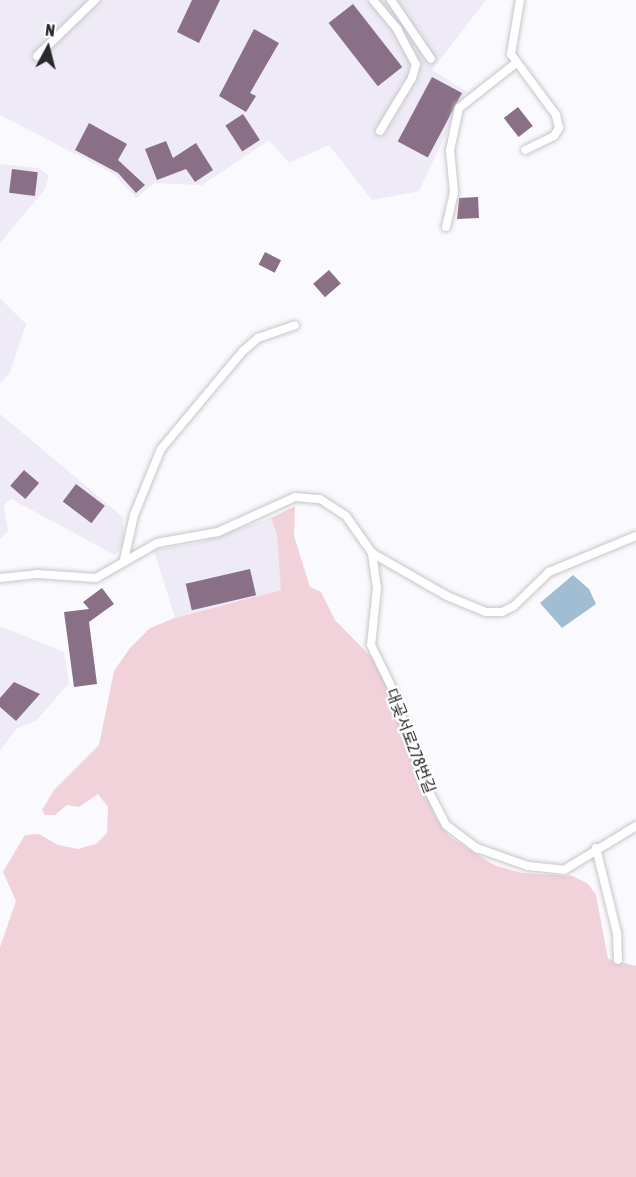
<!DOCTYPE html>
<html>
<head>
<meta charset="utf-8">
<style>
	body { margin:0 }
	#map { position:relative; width:636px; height:1177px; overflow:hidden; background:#faf9fd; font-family:"Asap Condensed","Noto Sans KR",sans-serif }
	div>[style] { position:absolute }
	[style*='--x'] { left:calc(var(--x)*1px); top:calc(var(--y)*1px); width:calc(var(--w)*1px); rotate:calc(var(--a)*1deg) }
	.built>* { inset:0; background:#eeeaf6 }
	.green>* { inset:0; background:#f1d2da }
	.water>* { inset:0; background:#a0bdd3 }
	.building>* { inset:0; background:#897086; transform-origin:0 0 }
	.roads { filter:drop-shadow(0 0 2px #c7c6ca) drop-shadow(0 0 2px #c7c6ca) }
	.service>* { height:8px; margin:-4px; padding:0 4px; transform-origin:4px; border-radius:4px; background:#fff }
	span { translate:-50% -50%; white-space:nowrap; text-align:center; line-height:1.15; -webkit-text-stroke:4.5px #fff; paint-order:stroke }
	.street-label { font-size:16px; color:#29282a }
	.north { position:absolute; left:18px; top:18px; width:60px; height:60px; -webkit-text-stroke:4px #fff; paint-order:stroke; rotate:7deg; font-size:16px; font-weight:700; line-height:24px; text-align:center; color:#29282a }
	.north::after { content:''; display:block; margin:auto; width:21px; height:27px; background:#29282a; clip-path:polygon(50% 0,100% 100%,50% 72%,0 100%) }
</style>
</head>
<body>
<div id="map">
	<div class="built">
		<i style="clip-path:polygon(0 0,486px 0,432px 70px,466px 91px,419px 191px,372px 200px,329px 145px,289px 163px,269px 140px,202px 185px,154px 183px,136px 198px,114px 174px,0 115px)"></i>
		<i style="clip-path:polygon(0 164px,39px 168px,49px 176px,45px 189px,0 243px)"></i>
		<i style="clip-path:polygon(0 298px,26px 324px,10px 372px,0 384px)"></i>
		<i style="clip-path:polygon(0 414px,123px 517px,124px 542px,115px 555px,11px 499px,4px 505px,8px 531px,0 540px)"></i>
		<i style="clip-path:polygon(271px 518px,277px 535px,282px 590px,175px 618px,154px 550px,197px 543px)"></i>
		<i style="clip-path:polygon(0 626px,64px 652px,69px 683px,36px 721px,17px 728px,0 751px)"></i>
	</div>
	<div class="green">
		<i style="clip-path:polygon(295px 506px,294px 536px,310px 587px,321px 592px,335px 620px,378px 664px,389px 682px,434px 815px,450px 837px,494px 865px,521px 873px,573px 876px,588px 884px,596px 895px,608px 959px,636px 966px,636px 1177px,0 1177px,0 947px,16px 901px,3px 872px,25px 835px,39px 834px,58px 845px,78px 849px,96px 844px,107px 833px,108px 807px,98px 794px,79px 807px,67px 805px,55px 815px,45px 815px,42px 810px,54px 790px,99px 745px,114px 671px,130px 648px,150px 628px,175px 618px,281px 590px,277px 535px,271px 518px)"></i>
	</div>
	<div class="water">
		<i style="clip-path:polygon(573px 575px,589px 589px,596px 604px,562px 628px,540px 603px)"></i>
	</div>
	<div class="building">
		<i style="clip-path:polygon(192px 0,220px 0,199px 43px,177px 32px)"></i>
		<i style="left:353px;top:4px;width:80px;height:31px;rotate:52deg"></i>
		<i style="clip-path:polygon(254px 29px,279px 43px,250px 93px,256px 96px,246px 112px,219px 96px)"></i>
		<i style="left:432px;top:77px;width:34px;height:73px;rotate:28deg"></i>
		<i style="left:518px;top:107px;width:24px;height:18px;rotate:52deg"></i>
		<i style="left:243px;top:114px;width:31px;height:21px;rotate:57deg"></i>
		<i style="clip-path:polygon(89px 123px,127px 144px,118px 160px,145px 185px,136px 193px,118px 173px,75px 150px)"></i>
		<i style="clip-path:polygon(166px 141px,173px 158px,196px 143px,213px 170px,195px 182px,186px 169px,157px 180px,145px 149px)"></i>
		<i style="left:12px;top:169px;width:26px;height:24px;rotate:7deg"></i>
		<i style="clip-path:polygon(478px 197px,479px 218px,457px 219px,459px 198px)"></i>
		<i style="left:265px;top:252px;width:18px;height:14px;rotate:27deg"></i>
		<i style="left:329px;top:270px;width:18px;height:21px;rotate:49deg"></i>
		<i style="left:24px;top:470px;width:20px;height:21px;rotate:41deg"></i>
		<i style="left:76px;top:484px;width:36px;height:22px;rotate:37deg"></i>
		<i style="left:250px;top:569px;width:27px;height:66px;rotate:77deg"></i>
		<i style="clip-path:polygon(102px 588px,114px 604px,89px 622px,97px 684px,74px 687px,64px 612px,89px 609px,83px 602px)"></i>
		<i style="clip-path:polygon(14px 682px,40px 694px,16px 721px,0 707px,0 698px)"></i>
	</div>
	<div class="roads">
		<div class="service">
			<i style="--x:373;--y:0;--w:38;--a:50"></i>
			<i style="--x:397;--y:29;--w:40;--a:62"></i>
			<i style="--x:416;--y:64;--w:15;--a:106"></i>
			<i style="--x:412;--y:78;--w:62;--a:121.1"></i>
			<i style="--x:391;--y:0;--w:71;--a:55.9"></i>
			<i style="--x:520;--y:0;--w:55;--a:99.5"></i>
			<i style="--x:511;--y:54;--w:76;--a:53.6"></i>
			<i style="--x:556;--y:115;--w:13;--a:77"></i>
			<i style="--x:559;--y:128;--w:9;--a:122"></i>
			<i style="--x:554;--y:136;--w:32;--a:154"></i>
			<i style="--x:37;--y:56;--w:81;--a:-44"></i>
			<i style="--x:446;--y:227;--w:36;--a:-77"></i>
			<i style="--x:454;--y:192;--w:42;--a:-95.4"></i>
			<i style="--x:450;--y:150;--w:43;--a:-77.9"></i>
			<i style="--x:459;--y:108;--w:73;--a:-38.3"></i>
			<i style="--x:372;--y:553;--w:86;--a:29.8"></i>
			<i style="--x:447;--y:596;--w:42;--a:22.3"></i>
			<i style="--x:486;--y:612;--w:16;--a:0"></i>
			<i style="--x:502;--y:612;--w:13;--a:-27"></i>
			<i style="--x:514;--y:606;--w:49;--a:-44.2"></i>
			<i style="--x:549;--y:572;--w:94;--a:-22.5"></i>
			<i style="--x:124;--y:560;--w:46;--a:-77.5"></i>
			<i style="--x:134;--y:515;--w:71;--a:-67.8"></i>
			<i style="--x:161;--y:449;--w:128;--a:-50.1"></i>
			<i style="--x:243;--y:351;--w:20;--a:-41"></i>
			<i style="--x:258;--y:338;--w:39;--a:-19"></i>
			<i style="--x:0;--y:578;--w:37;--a:-6"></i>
			<i style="--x:37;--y:574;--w:59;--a:3.9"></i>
			<i style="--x:96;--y:578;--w:70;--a:-29.8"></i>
			<i style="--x:157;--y:543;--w:62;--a:-10.2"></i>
			<i style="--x:218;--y:532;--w:85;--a:-24.4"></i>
			<i style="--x:295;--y:497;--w:25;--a:5"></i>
			<i style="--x:320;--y:499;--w:31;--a:33"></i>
			<i style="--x:346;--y:516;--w:45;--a:54.9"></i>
			<i style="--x:372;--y:553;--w:35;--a:82"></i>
			<i style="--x:377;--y:588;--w:57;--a:96"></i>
			<i style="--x:371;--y:645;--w:48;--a:64"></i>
			<i style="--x:392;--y:688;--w:99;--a:71.2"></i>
			<i style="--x:424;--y:782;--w:48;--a:62.9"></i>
			<i style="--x:446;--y:825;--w:39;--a:37"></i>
			<i style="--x:477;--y:848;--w:54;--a:19.4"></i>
			<i style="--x:528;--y:866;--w:36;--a:6"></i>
			<i style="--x:564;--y:870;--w:84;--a:-31.4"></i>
			<i style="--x:596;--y:848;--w:88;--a:76.1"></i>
			<i style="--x:617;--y:933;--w:27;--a:88"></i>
		</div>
	</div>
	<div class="street-label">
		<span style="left:411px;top:741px;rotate:69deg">대곶서로278번길</span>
	</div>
	<div class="north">N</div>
</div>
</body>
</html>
